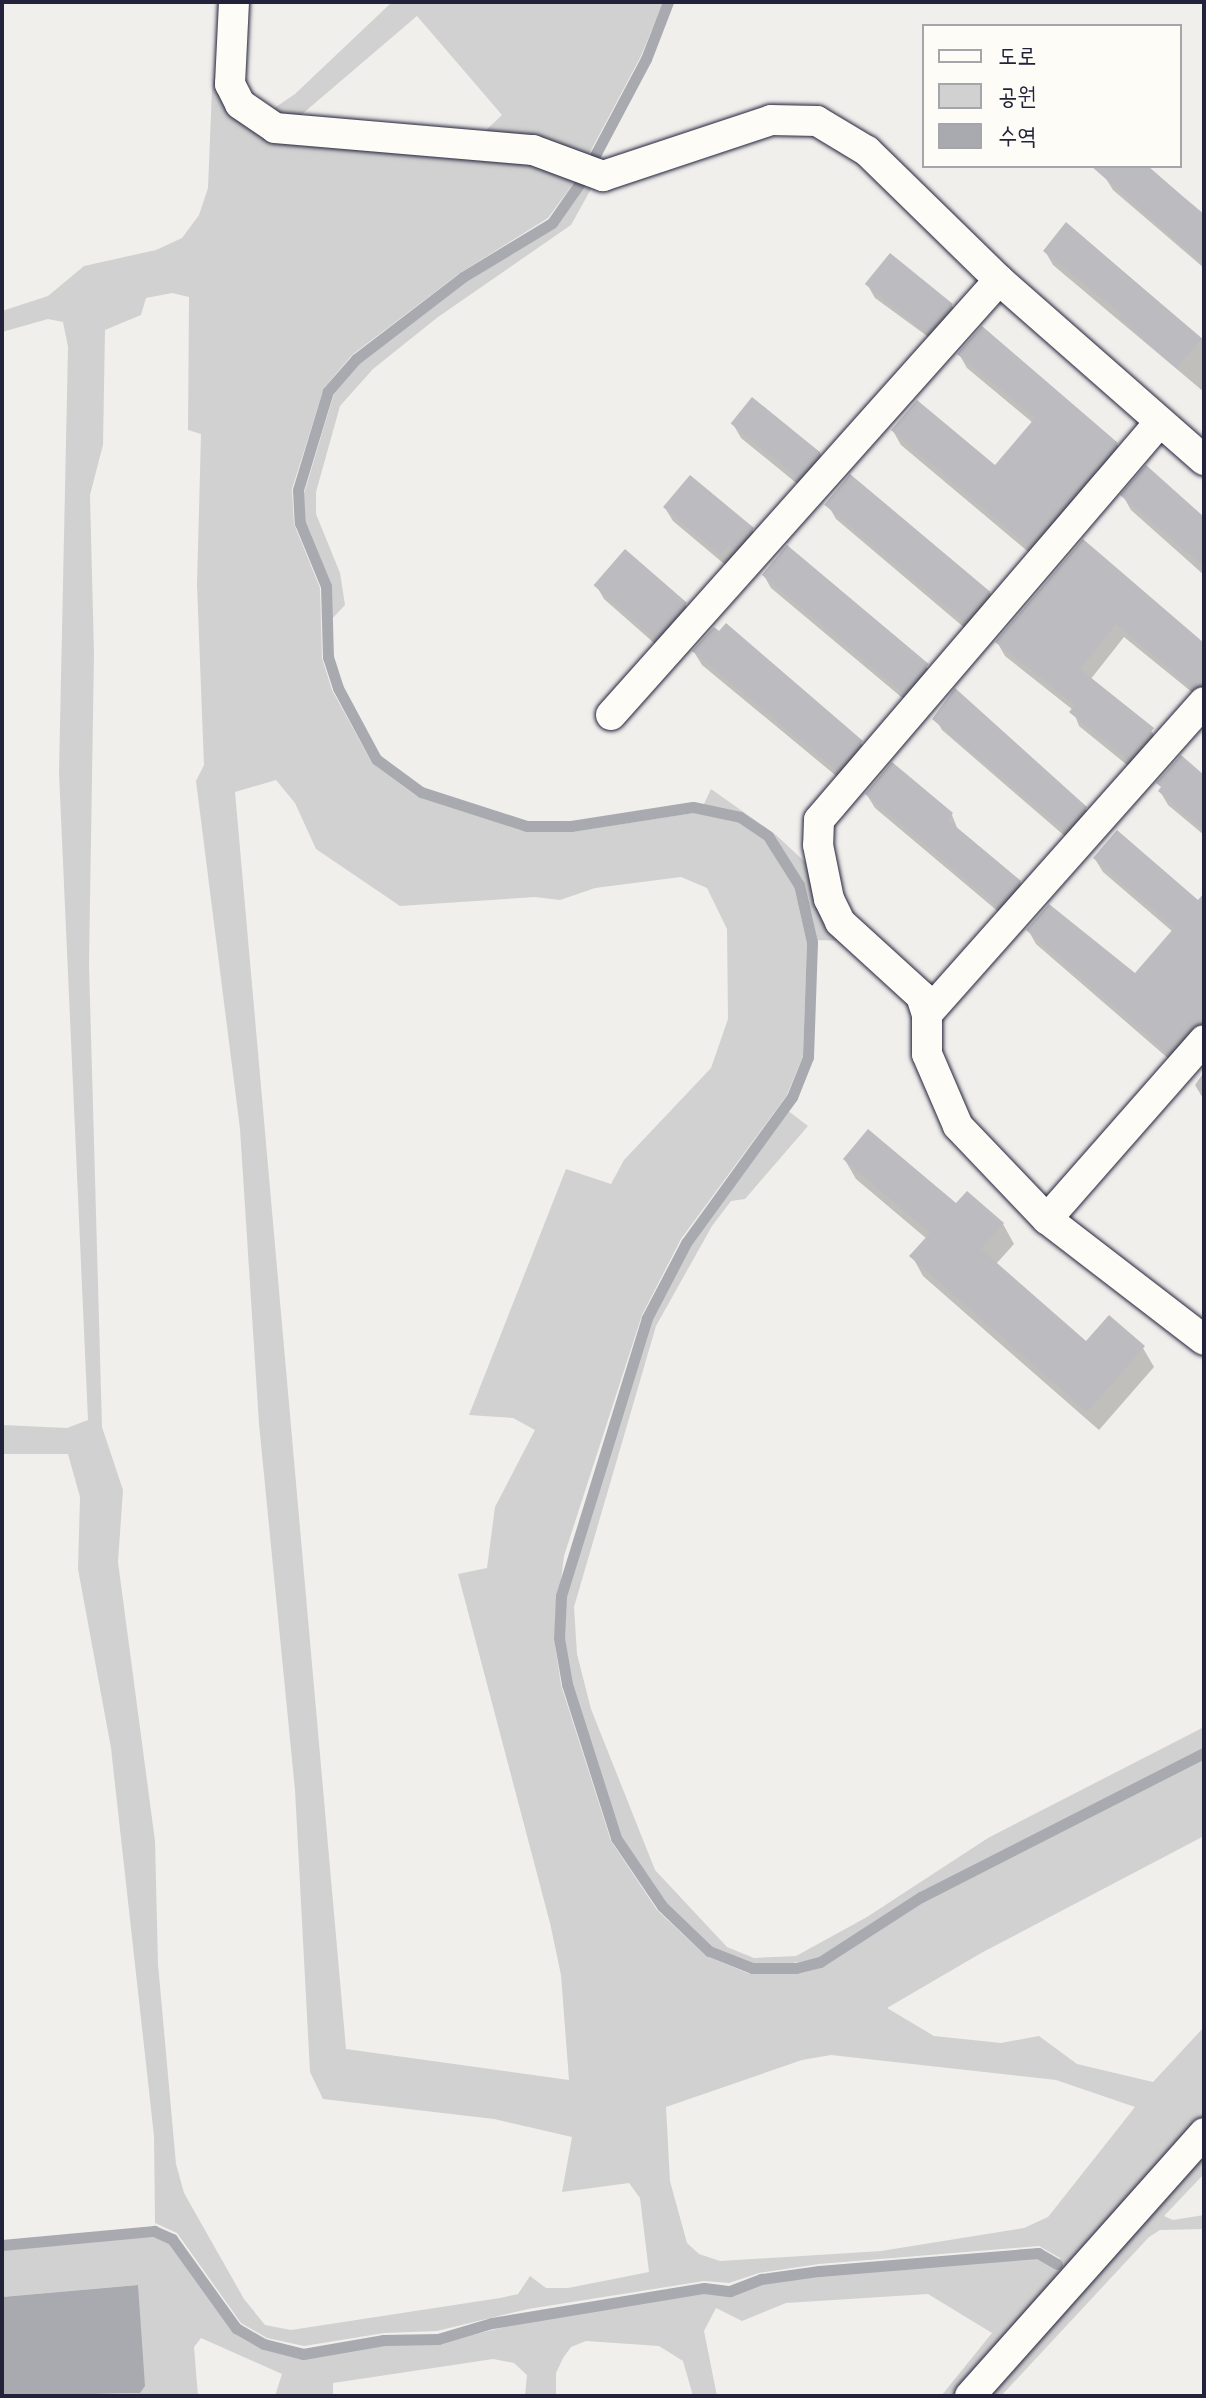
<!DOCTYPE html>
<html>
<head>
<meta charset="utf-8">
<style>
	body { margin:0 }
	#map { position:relative; width:1206px; height:2398px; overflow:hidden; background:#f0efec; font-family:Delius,"Poor Story",sans-serif }
	div>[style] { position:absolute }
	[style*='--x'] { left:calc(var(--x)*1px); top:calc(var(--y)*1px); width:calc(var(--w)*1px); rotate:calc(var(--a)*1deg) }
	.green>* { inset:0; background:#d2d1d1 }
	.water>* { inset:0; background:#a9a9b0 }
	.shadow>* { inset:0; background:#0003 }
	.stream>* { height:11px; margin:-5.5px; padding:0 5.5px; transform-origin:5.5px; border-radius:5.5px; background:#a9a9b0 }
	.building>* { inset:0; background:#bcbcc0; transform-origin:0 0 }
	.roads { filter:drop-shadow(0 0 2px #22223b) drop-shadow(0 0 2px #22223b) }
	.minor>* { height:30px; margin:-15px; padding:0 15px; transform-origin:15px; border-radius:15px; background:#fdfcf7 }
	span { translate:-50% -50%; white-space:nowrap; text-align:center; line-height:1.15; -webkit-text-stroke:8px #fdfcf7; paint-order:stroke }
	.frame { position:absolute; inset:0; border:4px solid #22223b; pointer-events:none }
	.legend { position:absolute; left:922px; top:24px; width:260px; height:144px; box-sizing:border-box; background:#fdfcf7; border:2px solid #a5a5ac; margin:0; padding:10px 14px; list-style:none; font-size:24px; color:#22223b }
	.legend li { display:flex; align-items:center; gap:16px; height:40px }
	.legend b { width:40px; border:2px solid #a5a5ac }
</style>
</head>
<body>
<div id="map">
	<div class="green">
		<i style="clip-path:polygon(392px 2px,663px 2px,641px 56px,588px 156px,483px 133px,502px 115px,417px 16px,294px 121px,264px 115px,295px 94px)"></i>
		<i style="clip-path:polygon(evenodd,223px 30px,231px 111px,247px 128px,269px 135px,527px 155px,578px 177px,548px 218px,460px 273px,352px 355px,324px 388px,292px 489px,294px 524px,320px 588px,322px 658px,332px 690px,372px 763px,418px 797px,527px 832px,571px 832px,693px 813px,738px 822px,764px 840px,781px 862px,794px 887px,807px 942px,803px 1056px,787px 1095px,681px 1239px,642px 1315px,564px 1556px,554px 1638px,561px 1685px,611px 1841px,657px 1910px,706px 1956px,750px 1974px,797px 1974px,822px 1967px,924px 1902px,1204px 1759px,1204px 1836px,983px 1952px,887px 2008px,934px 2036px,1001px 2043px,1039px 2036px,1077px 2064px,1153px 2082px,1204px 2027px,1204px 2115px,961px 2396px,941px 2396px,992px 2333px,928px 2294px,786px 2303px,742px 2321px,716px 2308px,704px 2331px,717px 2396px,693px 2396px,683px 2361px,659px 2346px,586px 2341px,571px 2347px,563px 2358px,556px 2373px,556px 2396px,525px 2396px,527px 2375px,514px 2363px,493px 2359px,333px 2383px,333px 2396px,275px 2396px,282px 2374px,201px 2338px,194px 2347px,198px 2396px,46px 2396px,139px 2393px,137px 2285px,2px 2297px,2px 2250px,153px 2235px,169px 2242px,233px 2332px,263px 2349px,303px 2358px,385px 2344px,439px 2343px,530px 2321px,704px 2293px,730px 2295px,762px 2284px,820px 2276px,1037px 2257px,1060px 2267px,1060px 2258px,1039px 2246px,819px 2264px,759px 2273px,729px 2283px,704px 2281px,528px 2309px,437px 2331px,384px 2333px,304px 2346px,267px 2338px,241px 2323px,177px 2233px,155px 2223px,154px 2136px,111px 1748px,78px 1569px,80px 1497px,68px 1454px,2px 1454px,2px 1425px,67px 1428px,88px 1420px,59px 773px,68px 347px,63px 322px,48px 319px,2px 332px,2px 311px,48px 296px,84px 266px,156px 250px,182px 238px,199px 215px,208px 188px,212px 89px,223px 30px,172px 293px,189px 297px,188px 430px,201px 434px,197px 585px,204px 765px,196px 781px,240px 1129px,259px 1424px,295px 1790px,310px 2072px,323px 2099px,494px 2119px,572px 2137px,562px 2192px,629px 2183px,640px 2198px,649px 2272px,568px 2288px,546px 2288px,530px 2276px,518px 2294px,500px 2298px,291px 2330px,265px 2325px,244px 2299px,184px 2193px,176px 2164px,158px 1964px,155px 1841px,118px 1562px,123px 1490px,102px 1427px,89px 964px,94px 654px,90px 495px,103px 445px,105px 330px,141px 315px,146px 298px,172px 293px,223px 30px,276px 780px,295px 803px,316px 849px,400px 906px,535px 897px,560px 900px,595px 888px,681px 877px,707px 888px,727px 929px,728px 1019px,711px 1068px,624px 1160px,611px 1184px,566px 1169px,469px 1415px,513px 1418px,535px 1430px,495px 1507px,487px 1568px,458px 1574px,550px 1923px,561px 1975px,569px 2080px,346px 2049px,235px 792px,276px 780px,223px 30px,831px 2055px,1056px 2080px,1135px 2107px,1048px 2217px,1024px 2228px,881px 2251px,720px 2261px,699px 2254px,687px 2243px,670px 2181px,666px 2107px,802px 2060px,831px 2055px)"></i>
		<i style="clip-path:polygon(588px 176px,596px 180px,571px 225px,438px 317px,373px 369px,340px 406px,316px 492px,316px 514px,340px 573px,345px 605px,330px 621px,329px 586px,304px 522px,303px 497px,335px 390px,370px 353px,467px 278px,554px 224px)"></i>
		<i style="clip-path:polygon(711px 789px,776px 835px,819px 875px,849px 941px,815px 940px,792px 864px,765px 832px,737px 814px,703px 806px)"></i>
		<i style="clip-path:polygon(787px 1110px,808px 1126px,745px 1199px,731px 1201px,712px 1226px,656px 1326px,574px 1607px,577px 1654px,591px 1709px,655px 1870px,727px 1947px,754px 1958px,796px 1956px,867px 1917px,988px 1838px,1204px 1727px,1204px 1749px,945px 1880px,817px 1959px,767px 1967px,729px 1957px,689px 1934px,619px 1838px,569px 1682px,562px 1622px,574px 1556px,650px 1318px,688px 1245px)"></i>
		<i style="clip-path:polygon(1204px 2145px,1204px 2174px,1164px 2216px,1173px 2220px,1204px 2215px,1204px 2229px,1160px 2230px,1149px 2237px,1001px 2396px,981px 2396px)"></i>
	</div>
	<div class="water">
		<i style="clip-path:polygon(138px 2285px,145px 2386px,140px 2393px,2px 2396px,2px 2297px)"></i>
	</div>
	<div class="shadow">
		<i style="clip-path:polygon(1115px 166px,1146px 166px,1204px 214px,1204px 268px,1113px 190px,1105px 177px)"></i>
		<i style="clip-path:polygon(1067px 224px,1204px 340px,1204px 392px,1053px 265px,1045px 251px)"></i>
		<i style="clip-path:polygon(890px 256px,952px 306px,960px 319px,938px 344px,875px 298px,867px 284px)"></i>
		<i style="clip-path:polygon(959px 354px,1117px 444px,1125px 458px,1038px 560px,901px 445px,893px 431px,995px 467px,1033px 423px,967px 368px)"></i>
		<i style="clip-path:polygon(753px 400px,820px 453px,828px 467px,806px 491px,741px 438px,733px 424px)"></i>
		<i style="clip-path:polygon(1146px 468px,1204px 517px,1204px 575px,1131px 510px,1123px 496px)"></i>
		<i style="clip-path:polygon(828px 505px,990px 593px,998px 606px,973px 635px,836px 519px)"></i>
		<i style="clip-path:polygon(665px 508px,752px 529px,760px 543px,729px 568px,673px 521px)"></i>
		<i style="clip-path:polygon(1083px 542px,1204px 648px,1204px 702px,1124px 637px,1090px 680px,1152px 732px,1160px 746px,1137px 773px,1079px 726px,1073px 710px,1005px 656px,997px 642px)"></i>
		<i style="clip-path:polygon(763px 574px,926px 666px,934px 680px,912px 706px,771px 588px)"></i>
		<i style="clip-path:polygon(596px 585px,685px 604px,693px 618px,662px 650px,604px 599px)"></i>
		<i style="clip-path:polygon(694px 652px,861px 743px,869px 756px,846px 784px,702px 665px)"></i>
		<i style="clip-path:polygon(934px 716px,1085px 808px,1093px 822px,1074px 844px,942px 730px)"></i>
		<i style="clip-path:polygon(1204px 778px,1204px 835px,1168px 805px,1160px 791px)"></i>
		<i style="clip-path:polygon(867px 795px,952px 815px,958px 830px,1020px 882px,1028px 896px,1007px 919px,875px 808px)"></i>
		<i style="clip-path:polygon(1095px 859px,1204px 909px,1204px 1033px,1177px 1066px,1036px 944px,1028px 930px,1135px 975px,1173px 932px,1103px 872px)"></i>
		<i style="clip-path:polygon(1204px 1072px,1204px 1100px,1195px 1085px)"></i>
		<i style="clip-path:polygon(845px 1160px,1003px 1224px,1014px 1244px,996px 1264px,1087px 1344px,1143px 1348px,1154px 1367px,1099px 1430px,923px 1276px,912px 1256px,927px 1239px,856px 1179px)"></i>
	</div>
	<div class="stream">
		<i style="--x:593;--y:159;--w:113;--a:-62.1"></i>
		<i style="--x:646;--y:59;--w:61;--a:-68.9"></i>
		<i style="--x:582;--y:180;--w:52;--a:124.9"></i>
		<i style="--x:552;--y:223;--w:104;--a:148.8"></i>
		<i style="--x:463;--y:277;--w:135;--a:142.5"></i>
		<i style="--x:356;--y:359;--w:43;--a:131.2"></i>
		<i style="--x:328;--y:391;--w:103;--a:106.9"></i>
		<i style="--x:298;--y:490;--w:33;--a:87"></i>
		<i style="--x:300;--y:523;--w:68;--a:67.6"></i>
		<i style="--x:326;--y:586;--w:71;--a:88.4"></i>
		<i style="--x:328;--y:657;--w:33;--a:72"></i>
		<i style="--x:338;--y:688;--w:81;--a:61.8"></i>
		<i style="--x:376;--y:759;--w:56;--a:36.3"></i>
		<i style="--x:421;--y:792;--w:111;--a:17.8"></i>
		<i style="--x:527;--y:826;--w:44;--a:0"></i>
		<i style="--x:571;--y:826;--w:123;--a:-8.9"></i>
		<i style="--x:693;--y:807;--w:48;--a:12"></i>
		<i style="--x:740;--y:817;--w:34;--a:34"></i>
		<i style="--x:768;--y:836;--w:58;--a:57.7"></i>
		<i style="--x:799;--y:885;--w:58;--a:77.2"></i>
		<i style="--x:812;--y:942;--w:115;--a:92"></i>
		<i style="--x:808;--y:1057;--w:43;--a:111.8"></i>
		<i style="--x:792;--y:1097;--w:180;--a:126"></i>
		<i style="--x:686;--y:1243;--w:85;--a:117.5"></i>
		<i style="--x:647;--y:1318;--w:291;--a:107.2"></i>
		<i style="--x:561;--y:1596;--w:42;--a:92.7"></i>
		<i style="--x:559;--y:1638;--w:47;--a:80.1"></i>
		<i style="--x:567;--y:1684;--w:162;--a:72.3"></i>
		<i style="--x:616;--y:1838;--w:82;--a:55.9"></i>
		<i style="--x:662;--y:1906;--w:65;--a:43.8"></i>
		<i style="--x:709;--y:1951;--w:46;--a:21.6"></i>
		<i style="--x:752;--y:1968;--w:44;--a:0"></i>
		<i style="--x:796;--y:1968;--w:25;--a:-14"></i>
		<i style="--x:820;--y:1962;--w:120;--a:-32.8"></i>
		<i style="--x:921;--y:1897;--w:318;--a:-27"></i>
		<i style="--x:2;--y:2245;--w:153;--a:-5.3"></i>
		<i style="--x:154;--y:2231;--w:20;--a:24"></i>
		<i style="--x:172;--y:2239;--w:110;--a:54.3"></i>
		<i style="--x:236;--y:2328;--w:32;--a:30"></i>
		<i style="--x:264;--y:2344;--w:40;--a:14.4"></i>
		<i style="--x:303;--y:2354;--w:82;--a:-9.8"></i>
		<i style="--x:384;--y:2340;--w:54;--a:-1.1"></i>
		<i style="--x:438;--y:2339;--w:56;--a:-16.5"></i>
		<i style="--x:492;--y:2323;--w:215;--a:-9.4"></i>
		<i style="--x:704;--y:2288;--w:26;--a:7"></i>
		<i style="--x:730;--y:2291;--w:33;--a:-21"></i>
		<i style="--x:761;--y:2279;--w:59;--a:-7.9"></i>
		<i style="--x:819;--y:2271;--w:220;--a:-4.7"></i>
		<i style="--x:1038;--y:2253;--w:22;--a:30"></i>
	</div>
	<div class="building">
		<i style="clip-path:polygon(1091px 166px,1148px 166px,1204px 215px,1204px 265px)"></i>
		<i style="clip-path:polygon(1066px 222px,1202px 339px,1176px 368px,1119px 317px,1121px 314px,1043px 251px)"></i>
		<i style="left:890px;top:253px;width:81px;height:40px;rotate:39deg"></i>
		<i style="clip-path:polygon(982px 326px,1118px 443px,1029px 547px,891px 430px,917px 400px,995px 465px,1035px 418px,957px 354px)"></i>
		<i style="left:752px;top:397px;width:88px;height:34px;rotate:39deg"></i>
		<i style="clip-path:polygon(1146px 465px,1204px 517px,1204px 567px,1120px 495px)"></i>
		<i style="left:850px;top:474px;width:183px;height:40px;rotate:40deg"></i>
		<i style="clip-path:polygon(690px 475px,754px 528px,734px 550px,729px 545px,720px 555px,663px 507px)"></i>
		<i style="clip-path:polygon(1083px 539px,1204px 643px,1204px 684px,1193px 689px,1116px 624px,1080px 669px,1154px 728px,1128px 760px,1069px 712px,1075px 705px,995px 642px)"></i>
		<i style="left:787px;top:545px;width:185px;height:39px;rotate:40deg"></i>
		<i style="left:625px;top:549px;width:82px;height:48px;rotate:41deg"></i>
		<i style="clip-path:polygon(726px 623px,863px 741px,837px 771px,692px 651px,714px 627px,719px 631px)"></i>
		<i style="clip-path:polygon(955px 688px,1087px 807px,1065px 831px,932px 719px)"></i>
		<i style="clip-path:polygon(1181px 755px,1204px 775px,1204px 831px,1158px 791px,1161px 787px,1156px 783px)"></i>
		<i style="clip-path:polygon(892px 762px,953px 813px,948px 820px,1021px 881px,998px 907px,865px 794px)"></i>
		<i style="clip-path:polygon(1117px 830px,1198px 900px,1204px 893px,1204px 1022px,1190px 1028px,1168px 1054px,1026px 930px,1049px 904px,1135px 973px,1174px 928px,1093px 858px)"></i>
		<i style="clip-path:polygon(868px 1129px,956px 1203px,967px 1191px,1004px 1223px,981px 1249px,1086px 1341px,1109px 1315px,1145px 1346px,1087px 1412px,909px 1256px,930px 1233px,843px 1159px)"></i>
	</div>
	<div class="roads">
		<div class="minor">
			<i style="--x:234;--y:2;--w:82;--a:92.8"></i>
			<i style="--x:230;--y:84;--w:22;--a:63"></i>
			<i style="--x:240;--y:104;--w:42;--a:34.4"></i>
			<i style="--x:275;--y:128;--w:259;--a:4.9"></i>
			<i style="--x:533;--y:150;--w:75;--a:20.4"></i>
			<i style="--x:603;--y:176;--w:177;--a:-18.4"></i>
			<i style="--x:771;--y:120;--w:46;--a:1.2"></i>
			<i style="--x:817;--y:121;--w:58;--a:31"></i>
			<i style="--x:867;--y:151;--w:185;--a:44.3"></i>
			<i style="--x:999;--y:280;--w:273;--a:41.3"></i>
			<i style="--x:1158;--y:424;--w:521;--a:130.57"></i>
			<i style="--x:819;--y:820;--w:25;--a:92"></i>
			<i style="--x:818;--y:845;--w:55;--a:78.5"></i>
			<i style="--x:829;--y:899;--w:25;--a:64"></i>
			<i style="--x:840;--y:922;--w:110;--a:42.4"></i>
			<i style="--x:921;--y:996;--w:19;--a:72"></i>
			<i style="--x:927;--y:1014;--w:40;--a:90"></i>
			<i style="--x:927;--y:1054;--w:78;--a:66.7"></i>
			<i style="--x:958;--y:1126;--w:129;--a:46.3"></i>
			<i style="--x:1047;--y:1219;--w:198;--a:37.6"></i>
			<i style="--x:611;--y:715;--w:583;--a:-48.27"></i>
			<i style="--x:927;--y:1014;--w:417;--a:-48.4"></i>
			<i style="--x:1047;--y:1219;--w:238;--a:-48.7"></i>
			<i style="--x:970;--y:2396;--w:352;--a:-48.3"></i>
		</div>
	</div>
	<div class="frame"></div>
	<ul class="legend">
	<li><b style="height:10px;background:#fdfcf7"></b>도로</li>
	<li><b style="height:22px;background:#d2d1d1"></b>공원</li>
	<li><b style="height:22px;background:#a9a9b0"></b>수역</li>
	</ul>
</div>
</body>
</html>
